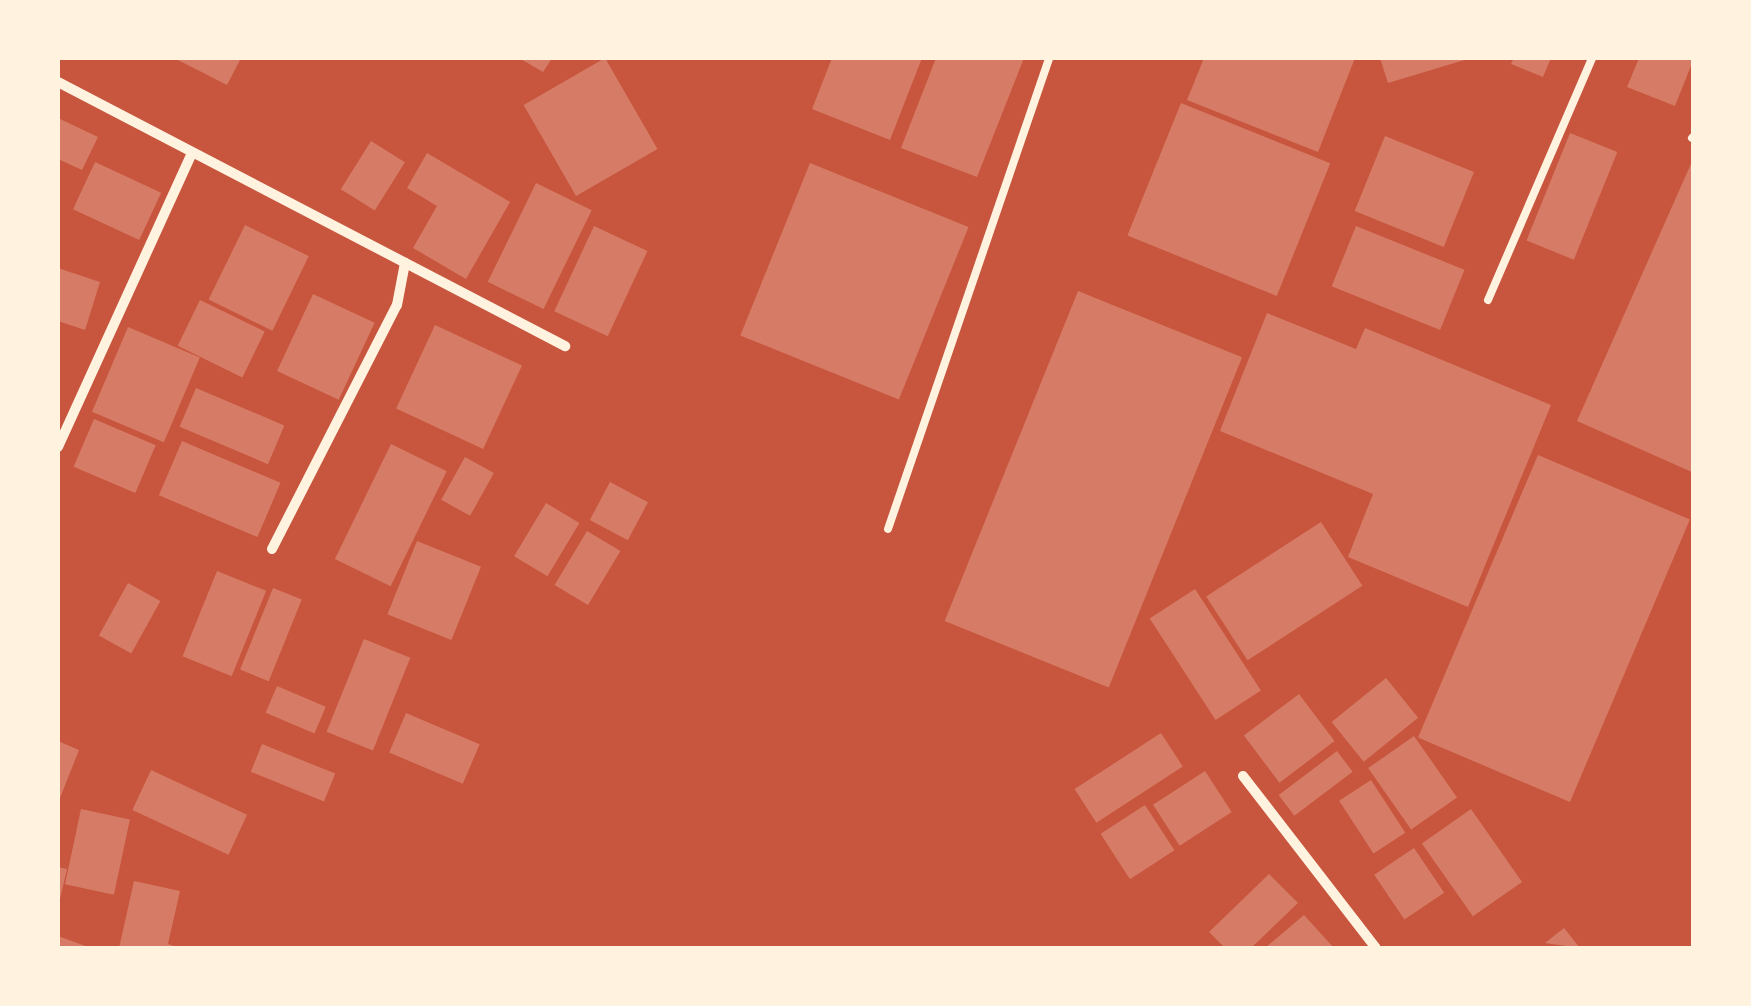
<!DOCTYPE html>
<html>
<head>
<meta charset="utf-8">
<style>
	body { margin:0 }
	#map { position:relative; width:1751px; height:1006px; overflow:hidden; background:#c8553d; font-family:Lato,sans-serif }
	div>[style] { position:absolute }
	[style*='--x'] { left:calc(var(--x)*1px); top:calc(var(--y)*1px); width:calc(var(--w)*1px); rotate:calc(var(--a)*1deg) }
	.building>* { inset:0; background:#d67c66; transform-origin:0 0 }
	.service>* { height:8px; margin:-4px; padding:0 4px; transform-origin:4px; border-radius:4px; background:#fff3e0 }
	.minor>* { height:10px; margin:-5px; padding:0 5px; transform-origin:5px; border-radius:5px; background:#fff3e0 }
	span { translate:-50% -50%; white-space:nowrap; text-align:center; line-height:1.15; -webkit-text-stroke:10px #fff3e0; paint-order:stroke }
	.frame { position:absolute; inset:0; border:60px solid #fff3e0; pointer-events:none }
</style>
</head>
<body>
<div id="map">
	<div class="building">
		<i style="clip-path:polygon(174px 58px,241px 58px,227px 85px)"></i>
		<i style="clip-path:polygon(519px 58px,552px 58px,543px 72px)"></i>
		<i style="left:605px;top:58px;width:105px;height:94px;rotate:60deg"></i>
		<i style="clip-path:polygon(832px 58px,922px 58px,890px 140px,812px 109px)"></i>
		<i style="clip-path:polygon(936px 58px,1024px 58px,977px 177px,901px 148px)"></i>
		<i style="clip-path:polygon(1204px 58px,1355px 58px,1318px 152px,1187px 100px)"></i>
		<i style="clip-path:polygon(1380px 58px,1471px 58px,1388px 83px)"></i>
		<i style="clip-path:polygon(1514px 58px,1551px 58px,1543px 77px,1511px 64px)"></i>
		<i style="clip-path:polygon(1639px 58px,1694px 58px,1675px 106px,1627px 87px)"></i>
		<i style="left:1181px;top:103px;width:161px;height:143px;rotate:22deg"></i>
		<i style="clip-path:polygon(58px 118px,98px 137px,82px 170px,58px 159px)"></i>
		<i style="left:1570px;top:133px;width:51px;height:116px;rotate:22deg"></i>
		<i style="left:1385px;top:136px;width:96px;height:81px;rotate:22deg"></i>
		<i style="left:371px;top:141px;width:40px;height:57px;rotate:32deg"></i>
		<i style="clip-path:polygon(427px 153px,510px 202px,466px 279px,413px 248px,437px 206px,407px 188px)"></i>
		<i style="clip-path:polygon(1694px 157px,1694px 473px,1577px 421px)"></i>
		<i style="left:95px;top:162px;width:73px;height:52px;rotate:25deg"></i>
		<i style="left:810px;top:163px;width:171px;height:186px;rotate:22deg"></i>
		<i style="left:536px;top:183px;width:62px;height:110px;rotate:26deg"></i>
		<i style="left:245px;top:225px;width:71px;height:83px;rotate:26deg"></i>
		<i style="left:594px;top:226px;width:59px;height:94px;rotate:25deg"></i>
		<i style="left:1356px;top:226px;width:117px;height:65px;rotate:22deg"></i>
		<i style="clip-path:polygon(58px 268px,100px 282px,85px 330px,58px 321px)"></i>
		<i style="left:1078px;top:291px;width:177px;height:356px;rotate:22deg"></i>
		<i style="left:313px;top:294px;width:68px;height:85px;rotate:25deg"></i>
		<i style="left:200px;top:300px;width:72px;height:51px;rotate:26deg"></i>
		<i style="clip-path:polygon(1267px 313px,1356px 349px,1365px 328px,1551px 405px,1468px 607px,1348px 557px,1373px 494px,1220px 431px)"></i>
		<i style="left:435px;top:325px;width:96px;height:92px;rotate:25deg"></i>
		<i style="left:128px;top:327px;width:78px;height:92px;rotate:23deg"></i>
		<i style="left:196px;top:388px;width:96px;height:42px;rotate:23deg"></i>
		<i style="left:94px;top:419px;width:67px;height:52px;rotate:23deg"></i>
		<i style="left:182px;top:441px;width:107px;height:59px;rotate:23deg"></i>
		<i style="left:391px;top:444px;width:62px;height:128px;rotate:26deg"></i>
		<i style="left:1538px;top:455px;width:165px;height:307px;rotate:23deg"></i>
		<i style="left:465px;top:457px;width:33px;height:49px;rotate:29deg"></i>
		<i style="left:610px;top:482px;width:43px;height:43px;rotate:28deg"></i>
		<i style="left:546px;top:503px;width:39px;height:62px;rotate:31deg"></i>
		<i style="left:1321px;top:522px;width:76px;height:137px;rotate:57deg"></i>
		<i style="left:587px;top:531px;width:39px;height:63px;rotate:31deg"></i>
		<i style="left:417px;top:541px;width:69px;height:79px;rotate:22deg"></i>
		<i style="left:217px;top:571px;width:53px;height:92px;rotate:22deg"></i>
		<i style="left:128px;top:583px;width:37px;height:60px;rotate:29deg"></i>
		<i style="left:273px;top:588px;width:31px;height:88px;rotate:22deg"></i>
		<i style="left:1195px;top:589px;width:121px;height:54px;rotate:57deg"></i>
		<i style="left:364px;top:639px;width:50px;height:100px;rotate:22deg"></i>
		<i style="left:1386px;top:678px;width:51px;height:70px;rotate:51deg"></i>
		<i style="left:277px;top:686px;width:53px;height:29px;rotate:23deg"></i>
		<i style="left:1299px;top:694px;width:59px;height:69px;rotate:53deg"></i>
		<i style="left:406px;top:713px;width:80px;height:43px;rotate:23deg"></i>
		<i style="left:1161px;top:733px;width:40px;height:103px;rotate:57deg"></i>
		<i style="left:1414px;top:736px;width:75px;height:56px;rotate:55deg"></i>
		<i style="clip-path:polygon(58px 741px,79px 750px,58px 803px)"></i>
		<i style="left:262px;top:744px;width:79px;height:30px;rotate:22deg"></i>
		<i style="left:1337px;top:751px;width:26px;height:73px;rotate:53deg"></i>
		<i style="left:151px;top:770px;width:106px;height:44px;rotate:25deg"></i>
		<i style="left:1205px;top:771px;width:49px;height:62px;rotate:57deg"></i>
		<i style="left:1371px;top:780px;width:63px;height:38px;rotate:57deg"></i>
		<i style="left:1145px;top:805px;width:54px;height:53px;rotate:57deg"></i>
		<i style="left:81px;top:809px;width:50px;height:77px;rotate:12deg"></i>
		<i style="left:1471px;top:809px;width:89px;height:60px;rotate:55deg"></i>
		<i style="left:1414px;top:848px;width:54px;height:48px;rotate:56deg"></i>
		<i style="clip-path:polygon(58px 867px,67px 869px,59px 903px,58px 903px)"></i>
		<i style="clip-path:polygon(1269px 874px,1298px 903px,1251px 948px,1225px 948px,1209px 932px)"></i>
		<i style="clip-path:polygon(134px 881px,180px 891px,168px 944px,180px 948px,119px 948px)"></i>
		<i style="clip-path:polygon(1304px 915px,1334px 948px,1265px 948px)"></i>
		<i style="clip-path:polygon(1564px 928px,1580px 948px,1545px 943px)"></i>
		<i style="clip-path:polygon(58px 936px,91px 948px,58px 948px)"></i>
	</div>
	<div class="service">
		<i style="--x:1692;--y:138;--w:3;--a:-45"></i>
		<i style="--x:1488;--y:300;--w:263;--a:-66.7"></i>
		<i style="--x:888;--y:529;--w:498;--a:-71.1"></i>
	</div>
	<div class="minor">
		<i style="--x:58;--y:82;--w:572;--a:27.51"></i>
		<i style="--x:58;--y:447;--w:321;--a:-65.5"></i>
		<i style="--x:272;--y:549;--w:274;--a:-62.9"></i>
		<i style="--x:397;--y:305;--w:43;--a:-79.2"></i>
		<i style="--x:1243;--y:776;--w:217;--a:52.3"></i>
	</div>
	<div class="frame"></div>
</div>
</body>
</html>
